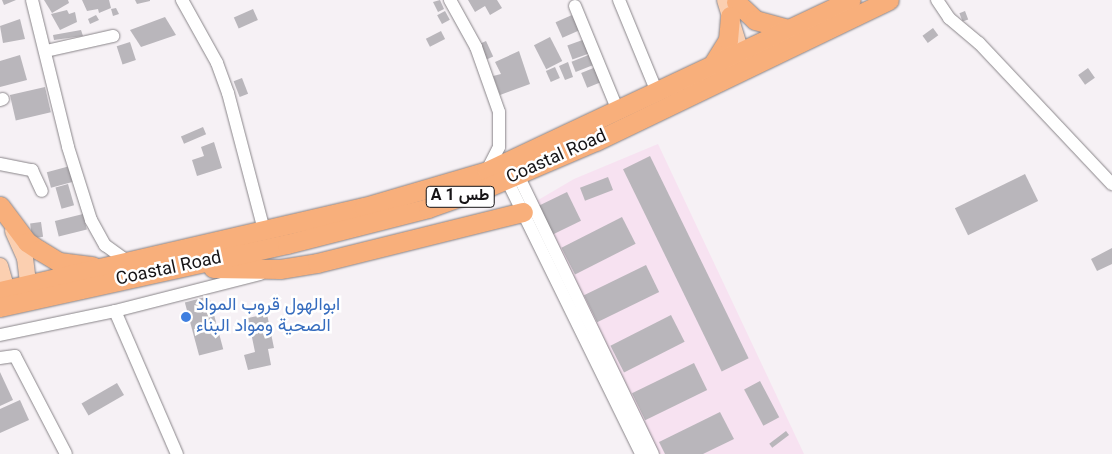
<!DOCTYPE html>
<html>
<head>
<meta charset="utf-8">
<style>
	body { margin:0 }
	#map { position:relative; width:1112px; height:454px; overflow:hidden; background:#f6f1f5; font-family:Georgia,Vazirmatn,serif }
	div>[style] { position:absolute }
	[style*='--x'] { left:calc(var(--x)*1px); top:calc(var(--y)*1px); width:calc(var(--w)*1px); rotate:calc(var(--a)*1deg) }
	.commercial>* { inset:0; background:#f7e2f1 }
	.building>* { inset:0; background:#b9b6bb; transform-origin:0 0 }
	.roads { filter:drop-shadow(0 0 1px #898589) drop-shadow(0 0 1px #898589) }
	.minor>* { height:12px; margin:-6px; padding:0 6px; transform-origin:6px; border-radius:6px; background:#fff }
	.major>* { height:16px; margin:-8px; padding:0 8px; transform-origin:8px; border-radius:8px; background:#fbcfb0 }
	.highway>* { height:19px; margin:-9.5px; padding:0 9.5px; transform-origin:9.5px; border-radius:9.5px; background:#f8af7b }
	.dots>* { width:14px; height:14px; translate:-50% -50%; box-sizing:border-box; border:2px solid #fff; border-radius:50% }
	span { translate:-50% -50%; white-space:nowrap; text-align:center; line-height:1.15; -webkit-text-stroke:5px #fff; paint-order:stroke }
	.shield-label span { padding:1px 4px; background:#fff; border:1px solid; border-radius:4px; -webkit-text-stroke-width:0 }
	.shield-label { font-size:16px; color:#161416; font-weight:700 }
	.street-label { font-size:18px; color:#161416 }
	.shop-label { font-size:18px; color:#366cbe }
	.left { translate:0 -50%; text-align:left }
</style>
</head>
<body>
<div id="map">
	<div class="commercial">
		<i style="clip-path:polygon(658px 144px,804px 454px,657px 454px,533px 203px,574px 179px)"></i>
	</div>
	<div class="building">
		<i style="clip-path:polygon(2px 0,16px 0,4px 5px)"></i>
		<i style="clip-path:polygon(44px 0,68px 0,69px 3px,52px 13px)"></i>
		<i style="clip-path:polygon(82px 0,109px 0,111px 8px,99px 13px,98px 9px,87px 11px)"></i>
		<i style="clip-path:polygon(135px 0,150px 0,150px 1px,137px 4px)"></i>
		<i style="clip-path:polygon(440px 0,444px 9px,438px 12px,433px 2px)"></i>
		<i style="clip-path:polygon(468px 0,497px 0,502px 8px,490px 15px,485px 6px,475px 12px)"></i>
		<i style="clip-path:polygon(116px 8px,119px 14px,113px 16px,111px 9px)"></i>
		<i style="left:253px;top:9px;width:12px;height:21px;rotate:66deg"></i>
		<i style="clip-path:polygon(67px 10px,69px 14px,75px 12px,77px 22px,60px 30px,51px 14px)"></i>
		<i style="left:445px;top:11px;width:10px;height:9px;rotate:61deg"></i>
		<i style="left:965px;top:11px;width:9px;height:6px;rotate:69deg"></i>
		<i style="clip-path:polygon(96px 15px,99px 20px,90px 24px,88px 19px)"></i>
		<i style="left:572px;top:15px;width:17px;height:18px;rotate:66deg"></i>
		<i style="clip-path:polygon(165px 17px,176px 35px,141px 47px,130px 30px)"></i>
		<i style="clip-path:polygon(20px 19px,25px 39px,3px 43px,0 26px)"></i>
		<i style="left:933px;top:28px;width:9px;height:13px;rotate:54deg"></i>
		<i style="clip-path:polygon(81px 30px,83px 36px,54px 40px,53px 35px)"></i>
		<i style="left:441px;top:31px;width:9px;height:17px;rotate:63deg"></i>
		<i style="left:550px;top:37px;width:27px;height:18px;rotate:63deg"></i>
		<i style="left:588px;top:38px;width:15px;height:22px;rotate:70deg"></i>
		<i style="left:486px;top:41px;width:17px;height:9px;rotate:65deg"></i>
		<i style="left:130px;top:42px;width:19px;height:14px;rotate:72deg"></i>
		<i style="clip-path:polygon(519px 51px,530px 84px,500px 95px,493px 76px,501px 74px,495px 62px)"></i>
		<i style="left:591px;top:54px;width:11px;height:21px;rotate:68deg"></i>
		<i style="clip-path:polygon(20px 55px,27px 80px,0 87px,0 61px)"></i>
		<i style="clip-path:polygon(568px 62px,573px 77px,565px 80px,559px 66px)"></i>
		<i style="left:555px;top:67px;width:12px;height:10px;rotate:66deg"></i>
		<i style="left:596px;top:67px;width:16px;height:16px;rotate:68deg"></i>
		<i style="left:1088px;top:68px;width:12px;height:12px;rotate:55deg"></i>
		<i style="left:242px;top:78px;width:17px;height:9px;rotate:69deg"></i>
		<i style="left:45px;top:87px;width:26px;height:36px;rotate:77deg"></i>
		<i style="left:203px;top:127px;width:8px;height:24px;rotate:67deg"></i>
		<i style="clip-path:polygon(214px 142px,222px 168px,197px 176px,192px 160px,204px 156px,201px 147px)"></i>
		<i style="left:650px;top:156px;width:225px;height:30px;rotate:64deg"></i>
		<i style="left:70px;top:166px;width:16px;height:24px;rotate:75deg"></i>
		<i style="left:1025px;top:174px;width:30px;height:78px;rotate:64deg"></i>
		<i style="left:608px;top:177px;width:14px;height:30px;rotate:69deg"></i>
		<i style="left:68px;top:184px;width:22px;height:13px;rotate:74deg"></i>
		<i style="left:567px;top:192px;width:32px;height:32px;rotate:64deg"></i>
		<i style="left:83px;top:214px;width:16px;height:29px;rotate:76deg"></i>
		<i style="left:622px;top:217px;width:30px;height:68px;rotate:63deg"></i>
		<i style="left:41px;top:222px;width:15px;height:11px;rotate:82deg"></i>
		<i style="clip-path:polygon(1112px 248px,1112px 264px,1097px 271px,1091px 259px)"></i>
		<i style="left:646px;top:265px;width:30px;height:69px;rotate:64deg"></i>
		<i style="left:209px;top:296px;width:55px;height:25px;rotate:75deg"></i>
		<i style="clip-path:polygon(267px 314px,274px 348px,268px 349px,271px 365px,248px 370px,244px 355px,255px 352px,248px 318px)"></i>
		<i style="left:671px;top:315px;width:30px;height:68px;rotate:63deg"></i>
		<i style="left:694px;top:363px;width:30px;height:69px;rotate:64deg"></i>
		<i style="clip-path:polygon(0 372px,13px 400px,0 406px)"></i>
		<i style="left:760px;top:381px;width:41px;height:18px;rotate:62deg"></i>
		<i style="left:117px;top:383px;width:14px;height:41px;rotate:60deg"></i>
		<i style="clip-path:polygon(20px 400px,29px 420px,0 433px,0 409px)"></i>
		<i style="clip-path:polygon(720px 412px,734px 439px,703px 454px,665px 454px,659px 442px)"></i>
		<i style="left:786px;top:431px;width:5px;height:21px;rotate:53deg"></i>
	</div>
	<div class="roads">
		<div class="minor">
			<i style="--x:32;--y:0;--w:151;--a:76.2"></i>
			<i style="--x:68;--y:147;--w:77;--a:72.5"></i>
			<i style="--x:91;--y:220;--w:29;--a:61"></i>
			<i style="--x:105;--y:245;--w:29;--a:36"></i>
			<i style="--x:182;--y:0;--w:72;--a:60.9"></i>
			<i style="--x:217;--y:63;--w:32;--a:70"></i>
			<i style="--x:228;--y:93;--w:142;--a:75.3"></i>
			<i style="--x:450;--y:0;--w:54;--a:61"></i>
			<i style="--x:476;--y:47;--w:69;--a:70.5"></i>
			<i style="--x:499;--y:112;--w:35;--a:90"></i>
			<i style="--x:499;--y:147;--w:27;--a:117"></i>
			<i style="--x:619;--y:0;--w:100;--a:67.6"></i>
			<i style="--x:937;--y:0;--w:22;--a:56"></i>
			<i style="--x:949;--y:18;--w:39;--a:40"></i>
			<i style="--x:979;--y:43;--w:194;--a:46.7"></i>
			<i style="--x:575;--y:6;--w:113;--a:67.7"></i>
			<i style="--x:46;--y:51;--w:69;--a:-12.6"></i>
			<i style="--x:0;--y:100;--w:3;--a:-18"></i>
			<i style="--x:0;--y:164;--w:33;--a:11"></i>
			<i style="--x:32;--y:170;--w:23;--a:65"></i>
			<i style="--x:518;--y:175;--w:310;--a:64.2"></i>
			<i style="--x:507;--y:180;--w:305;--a:63.9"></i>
			<i style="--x:115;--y:311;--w:150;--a:-14.3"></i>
			<i style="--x:0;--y:335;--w:117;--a:-11.8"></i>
			<i style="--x:115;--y:311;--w:156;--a:66.6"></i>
			<i style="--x:0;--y:358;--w:15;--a:-8"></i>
			<i style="--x:15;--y:356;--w:110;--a:62.5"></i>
		</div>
		<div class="major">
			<i style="--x:725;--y:0;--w:65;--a:73"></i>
			<i style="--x:13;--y:231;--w:30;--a:66"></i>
			<i style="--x:25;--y:258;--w:38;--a:83"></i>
			<i style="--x:0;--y:266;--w:35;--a:74"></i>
		</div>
		<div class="highway">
			<i style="--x:736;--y:2;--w:26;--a:43"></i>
			<i style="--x:755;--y:20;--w:35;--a:15"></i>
			<i style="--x:711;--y:67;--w:32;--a:-58"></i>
			<i style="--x:728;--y:40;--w:24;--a:-85"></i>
			<i style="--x:0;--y:206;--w:45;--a:53.1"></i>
			<i style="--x:27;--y:242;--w:14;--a:34"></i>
			<i style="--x:39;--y:250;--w:23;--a:31"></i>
			<i style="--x:59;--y:262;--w:34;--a:7"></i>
			<i style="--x:213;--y:268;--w:67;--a:0.9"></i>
			<i style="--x:280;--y:269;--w:37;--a:-9"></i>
			<i style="--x:317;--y:263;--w:212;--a:-13.9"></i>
			<i style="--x:0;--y:291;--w:374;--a:-13"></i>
			<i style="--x:364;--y:207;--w:128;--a:-16.3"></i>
			<i style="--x:487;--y:171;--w:402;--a:-25.2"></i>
			<i style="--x:0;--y:307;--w:294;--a:-12.4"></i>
			<i style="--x:287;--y:244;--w:146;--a:-14.3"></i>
			<i style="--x:428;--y:208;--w:64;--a:-19.3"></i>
			<i style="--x:488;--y:187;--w:117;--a:-23.1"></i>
			<i style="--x:596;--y:141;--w:325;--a:-25.7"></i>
		</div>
	</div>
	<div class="dots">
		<i style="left:186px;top:317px;background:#3f7fe0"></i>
	</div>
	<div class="shield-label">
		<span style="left:460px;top:197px">A 1 طس</span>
	</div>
	<div class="street-label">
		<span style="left:557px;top:158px;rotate:-24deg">Coastal Road</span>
		<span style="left:169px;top:270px;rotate:-12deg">Coastal Road</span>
	</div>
	<div class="shop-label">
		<span class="left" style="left:196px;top:317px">ابوالهول قروب المواد<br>الصحية ومواد البناء</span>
	</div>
</div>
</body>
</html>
